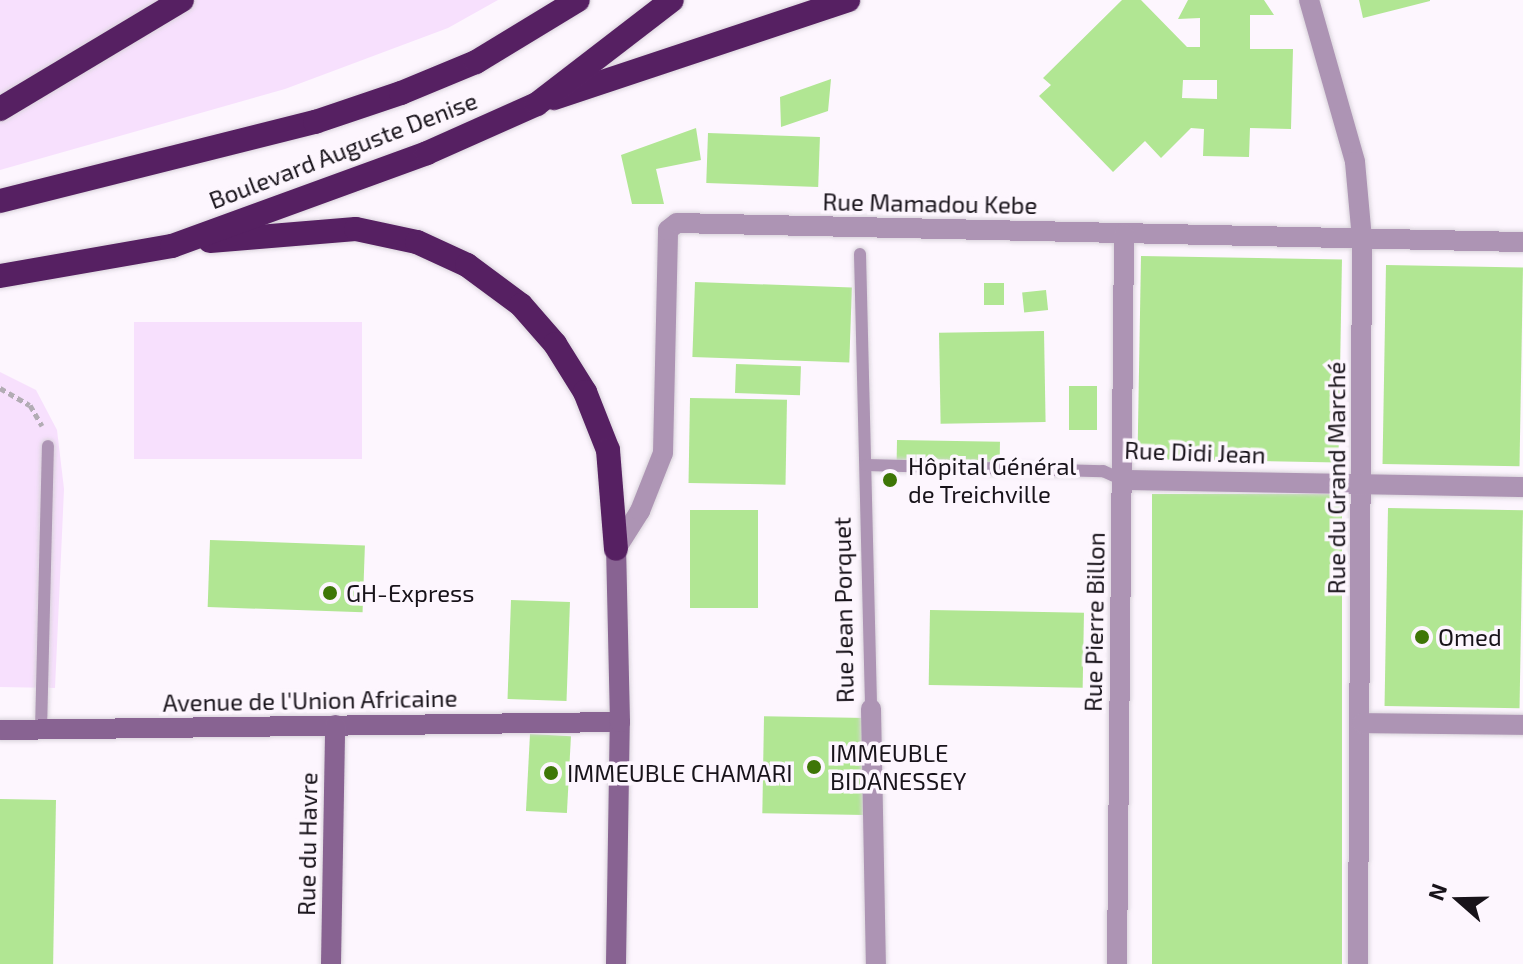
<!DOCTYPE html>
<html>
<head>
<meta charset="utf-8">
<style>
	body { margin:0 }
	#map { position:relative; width:1523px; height:964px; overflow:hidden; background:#fdf6fe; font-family:"Exo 2",sans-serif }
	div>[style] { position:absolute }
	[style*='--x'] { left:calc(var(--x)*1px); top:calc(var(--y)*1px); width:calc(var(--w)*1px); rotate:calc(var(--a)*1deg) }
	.green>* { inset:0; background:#f7e0fd; transform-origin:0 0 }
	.building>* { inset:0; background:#b1e693; transform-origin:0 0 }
	.path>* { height:5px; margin-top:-2.5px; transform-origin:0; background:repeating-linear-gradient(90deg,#b2acb4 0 6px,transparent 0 10px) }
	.roads { filter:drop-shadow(0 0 2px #d8d2da) drop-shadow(0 0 2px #d8d2da) }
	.lane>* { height:12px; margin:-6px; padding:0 6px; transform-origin:6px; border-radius:6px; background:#ad94b4 }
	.street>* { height:20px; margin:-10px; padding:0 10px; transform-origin:10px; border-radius:10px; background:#ad94b4 }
	.secondary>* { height:20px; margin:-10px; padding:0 10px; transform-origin:10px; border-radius:10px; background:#886392 }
	.highway>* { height:24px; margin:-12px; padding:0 12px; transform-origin:12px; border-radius:12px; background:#562062 }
	.dots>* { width:22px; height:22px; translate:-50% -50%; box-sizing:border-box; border:4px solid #fdf6fe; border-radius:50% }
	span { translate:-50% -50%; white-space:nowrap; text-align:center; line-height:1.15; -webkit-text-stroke:7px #fdf6fe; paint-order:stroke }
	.street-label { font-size:24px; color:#18131a }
	.poi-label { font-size:24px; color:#18131a }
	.left { translate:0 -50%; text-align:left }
	.north { position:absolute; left:1419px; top:860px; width:80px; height:80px; -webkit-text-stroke:6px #fdf6fe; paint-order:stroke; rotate:290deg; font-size:22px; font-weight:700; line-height:32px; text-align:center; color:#18131a }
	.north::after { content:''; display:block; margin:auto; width:28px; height:36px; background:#18131a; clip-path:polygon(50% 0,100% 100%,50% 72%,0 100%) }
</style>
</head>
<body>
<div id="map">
	<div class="green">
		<i style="clip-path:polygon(0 0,498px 0,448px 28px,285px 89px,0 170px)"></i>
		<i style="left:134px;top:322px;width:228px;height:137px"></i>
		<i style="clip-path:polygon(0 372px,36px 390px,57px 430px,64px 489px,55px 688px,0 687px)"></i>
	</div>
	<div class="building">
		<i style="clip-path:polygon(evenodd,1122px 0,1141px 0,1187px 47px,1200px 47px,1200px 18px,1178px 19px,1188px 0,1264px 0,1274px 15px,1250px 15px,1250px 49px,1293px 49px,1291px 129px,1250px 128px,1249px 157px,1203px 156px,1204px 129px,1191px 128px,1161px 158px,1145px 141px,1113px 172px,1039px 96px,1051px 85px,1043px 78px,1122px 0,1183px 80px,1217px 80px,1217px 99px,1182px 98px,1183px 80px)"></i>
		<i style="clip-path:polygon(1359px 0,1430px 0,1430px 1px,1363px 18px)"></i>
		<i style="clip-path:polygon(831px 79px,828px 111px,781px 127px,780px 97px)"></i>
		<i style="clip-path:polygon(696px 128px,701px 160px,656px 169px,664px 204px,632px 204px,621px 155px)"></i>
		<i style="left:708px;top:133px;width:112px;height:50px;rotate:2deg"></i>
		<i style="left:1141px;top:256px;width:201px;height:203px;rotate:1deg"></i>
		<i style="left:1386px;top:265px;width:137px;height:199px;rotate:1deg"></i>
		<i style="left:695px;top:282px;width:157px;height:75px;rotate:2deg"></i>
		<i style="left:984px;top:283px;width:20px;height:22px"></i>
		<i style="left:1046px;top:290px;width:20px;height:24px;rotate:84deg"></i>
		<i style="left:1044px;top:331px;width:91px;height:105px;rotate:89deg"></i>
		<i style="left:736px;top:364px;width:65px;height:29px;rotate:2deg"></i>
		<i style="left:1069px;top:386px;width:28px;height:44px"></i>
		<i style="left:690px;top:398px;width:97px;height:85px;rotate:1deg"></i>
		<i style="left:897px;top:440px;width:103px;height:25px;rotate:1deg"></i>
		<i style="left:1342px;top:494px;width:470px;height:190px;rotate:90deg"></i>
		<i style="left:1388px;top:508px;width:135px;height:198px;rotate:1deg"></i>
		<i style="left:690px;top:510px;width:68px;height:98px"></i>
		<i style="left:210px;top:540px;width:155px;height:67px;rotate:2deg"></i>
		<i style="left:511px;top:600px;width:59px;height:99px;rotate:2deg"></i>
		<i style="left:930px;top:610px;width:154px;height:75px;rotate:1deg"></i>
		<i style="left:867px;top:718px;width:97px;height:103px;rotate:91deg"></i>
		<i style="left:530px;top:734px;width:41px;height:77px;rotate:3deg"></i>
		<i style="left:0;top:799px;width:56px;height:165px;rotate:1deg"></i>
	</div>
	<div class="path">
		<i style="--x:0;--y:388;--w:34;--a:30"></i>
		<i style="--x:30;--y:405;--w:24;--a:60"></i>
	</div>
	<div class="roads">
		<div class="lane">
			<i style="--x:860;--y:254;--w:455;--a:88.6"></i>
			<i style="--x:866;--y:465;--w:237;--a:1.5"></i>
			<i style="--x:1103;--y:471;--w:22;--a:24"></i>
			<i style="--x:41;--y:730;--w:284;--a:-88.6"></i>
		</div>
		<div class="street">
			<i style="--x:1309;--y:0;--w:168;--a:74.1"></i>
			<i style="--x:1355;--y:162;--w:77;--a:84.8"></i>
			<i style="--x:1362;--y:239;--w:725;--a:90.32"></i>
			<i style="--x:1123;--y:480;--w:400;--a:1"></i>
			<i style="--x:616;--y:549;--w:45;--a:-57.7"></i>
			<i style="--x:640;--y:511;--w:62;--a:-68.4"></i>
			<i style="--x:663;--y:453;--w:223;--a:-88.7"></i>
			<i style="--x:668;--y:230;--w:11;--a:-38"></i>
			<i style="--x:677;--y:223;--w:846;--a:1.29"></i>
			<i style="--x:871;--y:709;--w:255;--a:88.9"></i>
			<i style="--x:1362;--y:723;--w:161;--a:0.7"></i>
			<i style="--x:1117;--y:964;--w:730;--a:-89.45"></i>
		</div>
		<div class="secondary">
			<i style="--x:0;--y:730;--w:620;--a:-0.74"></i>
			<i style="--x:331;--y:964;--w:239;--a:-89"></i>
			<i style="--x:616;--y:964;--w:242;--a:-89.1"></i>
			<i style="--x:620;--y:722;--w:173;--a:-91.3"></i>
		</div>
		<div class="highway">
			<i style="--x:554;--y:98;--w:310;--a:-18.4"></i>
			<i style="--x:0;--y:109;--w:212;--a:-30.9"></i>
			<i style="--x:0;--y:201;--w:325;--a:-14.1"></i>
			<i style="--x:315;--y:122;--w:91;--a:-18.6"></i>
			<i style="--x:401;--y:93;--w:81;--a:-22.5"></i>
			<i style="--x:476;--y:62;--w:119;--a:-31.3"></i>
			<i style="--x:210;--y:241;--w:146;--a:-4.7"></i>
			<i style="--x:356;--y:229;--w:62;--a:12"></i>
			<i style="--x:417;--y:242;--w:55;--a:24.7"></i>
			<i style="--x:467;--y:265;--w:67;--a:36.5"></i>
			<i style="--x:521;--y:305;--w:52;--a:48.9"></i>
			<i style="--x:555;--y:344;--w:57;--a:58"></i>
			<i style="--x:585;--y:392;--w:62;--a:68.4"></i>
			<i style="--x:608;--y:450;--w:99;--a:85.4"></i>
			<i style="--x:0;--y:276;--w:175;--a:-9.9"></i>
			<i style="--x:172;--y:246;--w:271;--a:-20"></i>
			<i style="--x:427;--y:153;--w:120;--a:-24"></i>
			<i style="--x:537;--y:104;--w:170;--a:-37.6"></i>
		</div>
	</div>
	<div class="dots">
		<i style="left:890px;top:480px;background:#3e7607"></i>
		<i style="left:330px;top:593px;background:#3e7607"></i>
		<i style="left:1422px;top:637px;background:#3e7607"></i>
		<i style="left:814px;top:767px;background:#3e7607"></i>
		<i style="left:551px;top:773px;background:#3e7607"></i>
	</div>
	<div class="street-label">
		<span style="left:343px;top:150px;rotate:-21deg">Boulevard Auguste Denise</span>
		<span style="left:930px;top:203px;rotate:1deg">Rue Mamadou Kebe</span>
		<span style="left:1195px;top:452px;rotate:2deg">Rue Didi Jean</span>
		<span style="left:1336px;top:478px;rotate:-90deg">Rue du Grand Marché</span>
		<span style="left:843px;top:610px;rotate:-91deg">Rue Jean Porquet</span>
		<span style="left:1094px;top:622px;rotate:-89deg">Rue Pierre Billon</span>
		<span style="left:310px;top:700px;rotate:-1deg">Avenue de l'Union Africaine</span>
		<span style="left:307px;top:844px;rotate:-89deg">Rue du Havre</span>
	</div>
	<div class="poi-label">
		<span class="left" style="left:908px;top:480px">Hôpital Général<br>de Treichville</span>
		<span class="left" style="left:346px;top:593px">GH-Express</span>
		<span class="left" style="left:1438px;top:637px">Omed</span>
		<span class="left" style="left:830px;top:767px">IMMEUBLE<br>BIDANESSEY</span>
		<span class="left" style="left:567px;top:773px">IMMEUBLE CHAMARI</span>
	</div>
	<div class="north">N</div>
</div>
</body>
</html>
